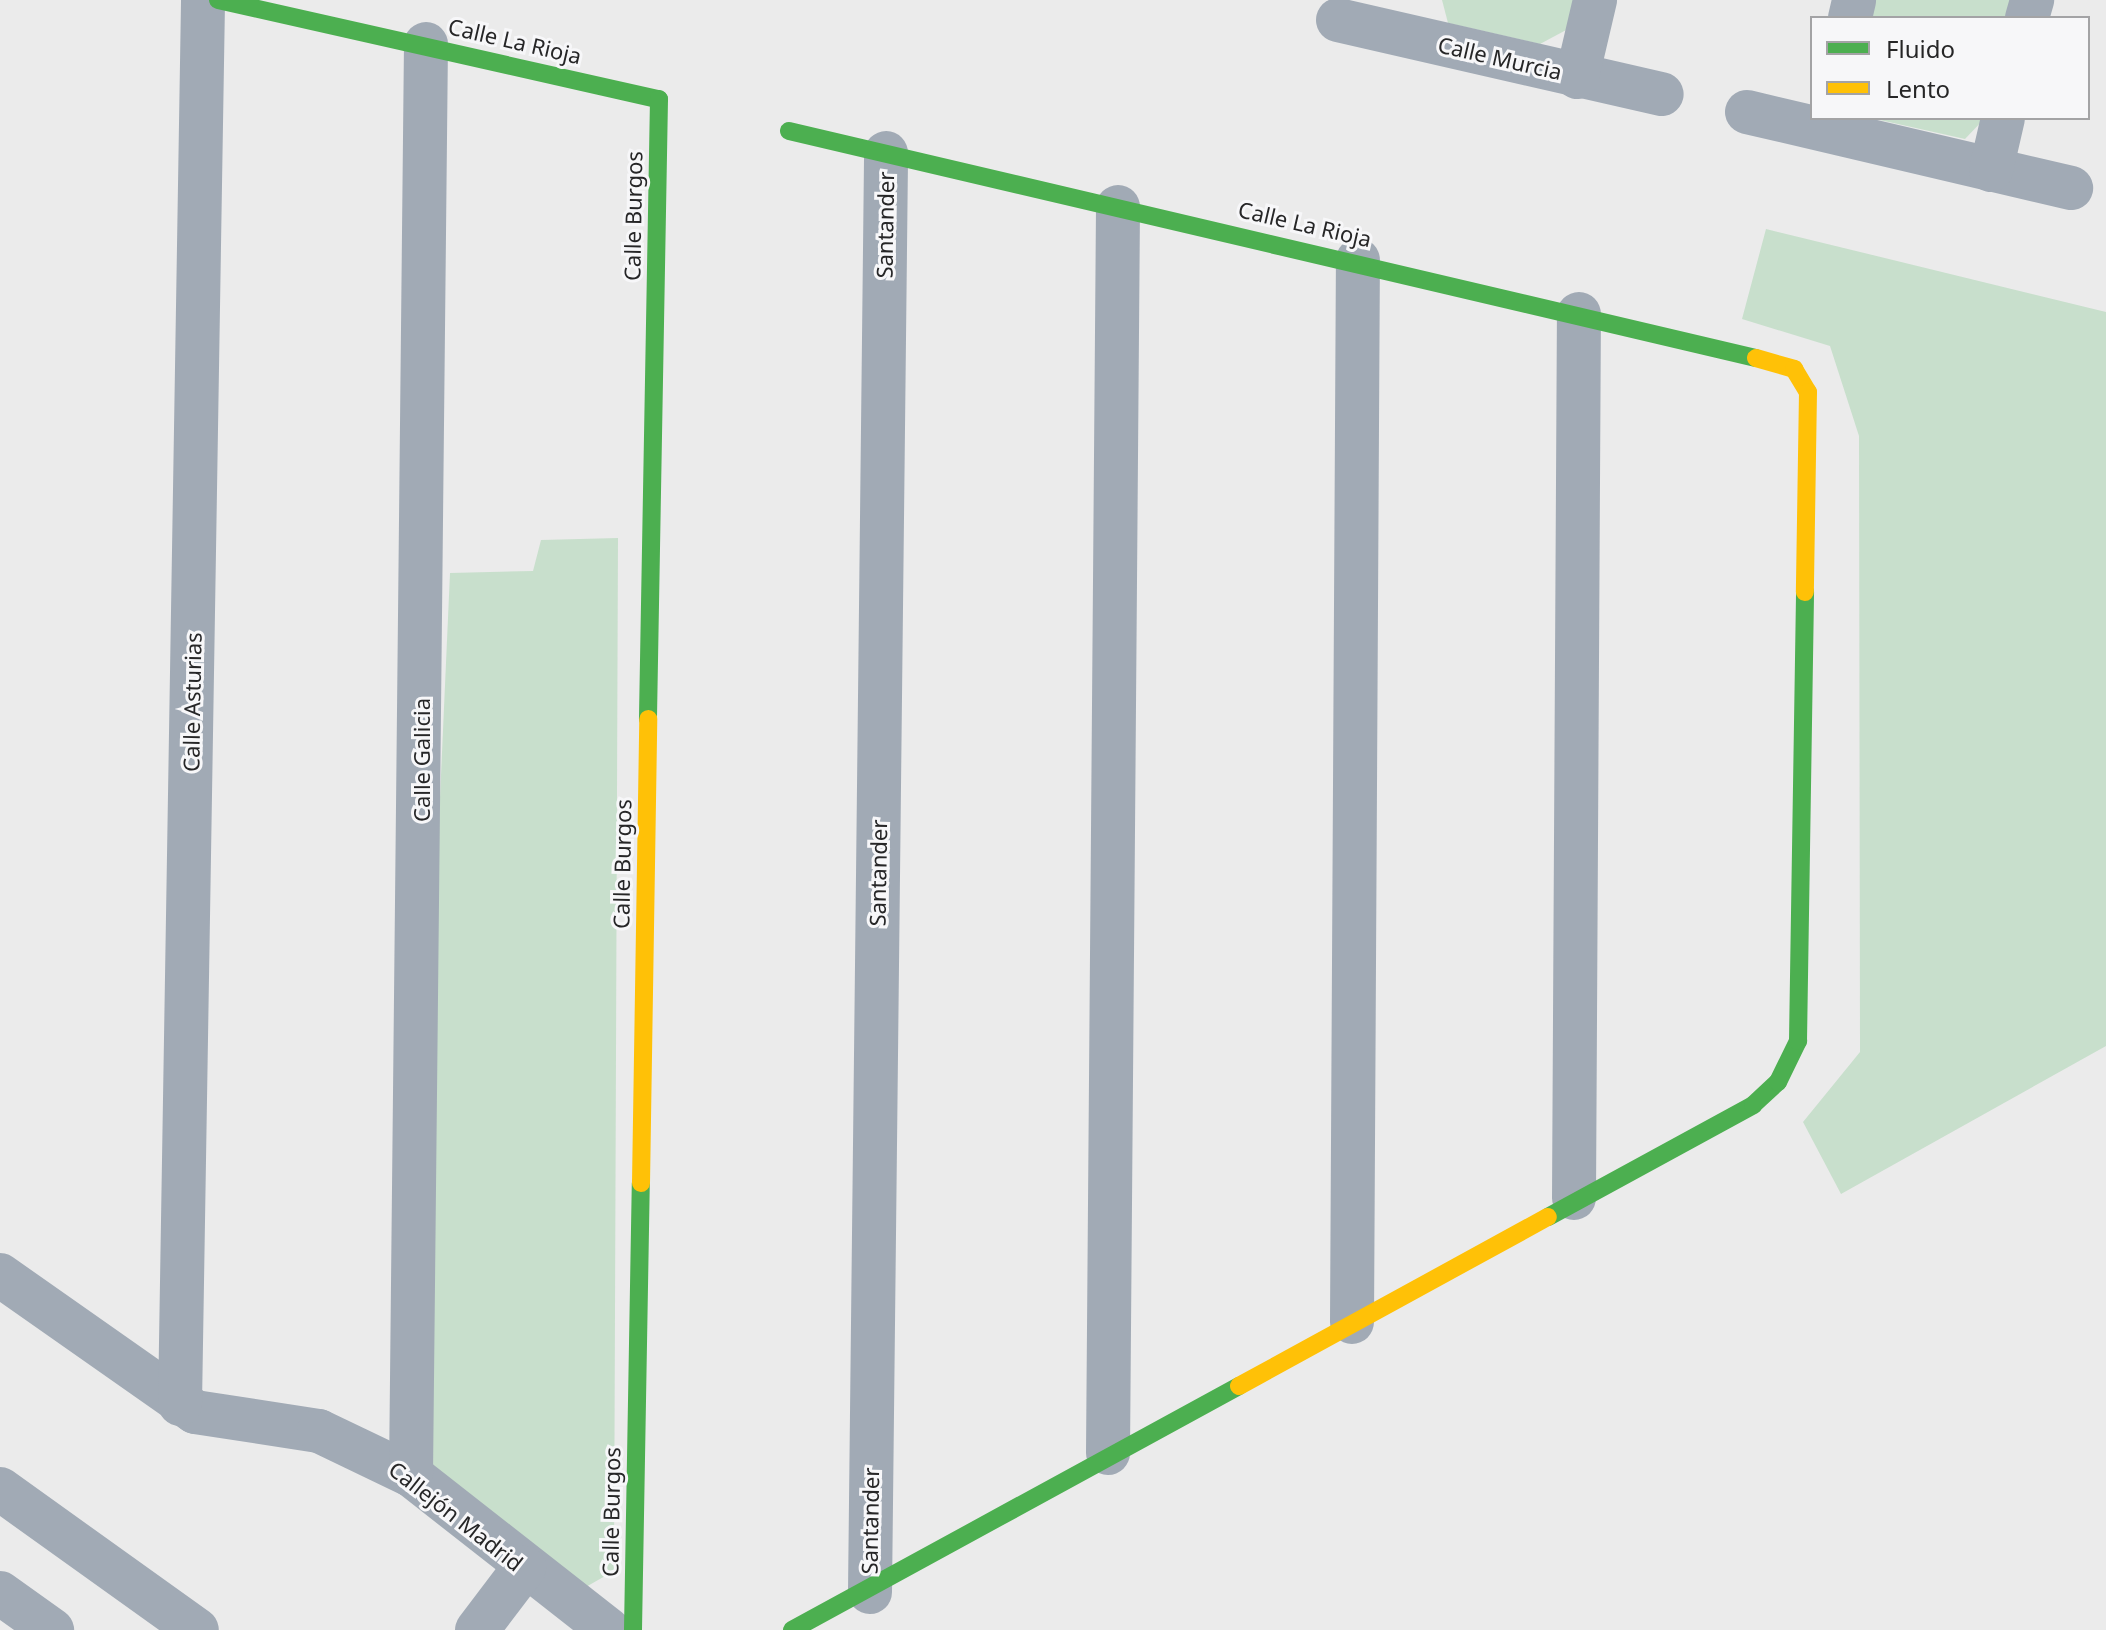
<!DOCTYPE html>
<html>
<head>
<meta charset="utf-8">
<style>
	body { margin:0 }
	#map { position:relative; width:2106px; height:1630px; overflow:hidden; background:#ebebeb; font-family:"Noto Sans",sans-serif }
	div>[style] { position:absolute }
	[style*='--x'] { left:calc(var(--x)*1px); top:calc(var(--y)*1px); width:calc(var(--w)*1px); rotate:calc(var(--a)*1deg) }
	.green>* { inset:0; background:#c8dfcc; transform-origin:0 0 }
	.street>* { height:44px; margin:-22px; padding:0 22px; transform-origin:22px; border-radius:22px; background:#a1aab5 }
	.fast>* { height:18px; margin:-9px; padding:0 9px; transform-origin:9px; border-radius:9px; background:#4caf50 }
	.slow>* { height:18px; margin:-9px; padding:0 9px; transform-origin:9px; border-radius:9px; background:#ffc107 }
	span { translate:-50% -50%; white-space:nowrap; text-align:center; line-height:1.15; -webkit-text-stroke:6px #f7f7f9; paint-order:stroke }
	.street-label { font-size:22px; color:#262627 }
	.legend { position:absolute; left:1810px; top:16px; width:280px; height:104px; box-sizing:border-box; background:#f7f7f9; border:2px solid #a3a3a5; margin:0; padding:10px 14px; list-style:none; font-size:24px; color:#262627 }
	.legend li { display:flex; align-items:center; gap:16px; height:40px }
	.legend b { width:40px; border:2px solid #a3a3a5 }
</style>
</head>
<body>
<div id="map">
	<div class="green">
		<i style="clip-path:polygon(1442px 0,1575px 0,1568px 29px,1540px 44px,1448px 23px)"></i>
		<i style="left:1868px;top:0;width:142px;height:19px"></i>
		<i style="clip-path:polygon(1871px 118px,1985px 118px,1965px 139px)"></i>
		<i style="clip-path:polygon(1766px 229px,2106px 312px,2106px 1046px,1841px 1194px,1803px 1122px,1860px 1052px,1859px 436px,1830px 346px,1742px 319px)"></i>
		<i style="clip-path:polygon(618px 538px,614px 1571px,584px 1588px,423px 1471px,437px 865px,450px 573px,533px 571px,541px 540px)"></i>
	</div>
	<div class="street">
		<i style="--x:1850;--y:18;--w:18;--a:-77"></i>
		<i style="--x:2027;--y:18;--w:19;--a:-74"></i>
		<i style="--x:1338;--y:20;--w:332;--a:12.9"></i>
		<i style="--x:1577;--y:77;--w:79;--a:-76.8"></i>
		<i style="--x:1747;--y:112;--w:333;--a:13.2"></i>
		<i style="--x:1991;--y:170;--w:53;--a:-77"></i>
		<i style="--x:1574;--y:1198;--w:884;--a:-89.68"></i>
		<i style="--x:0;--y:1275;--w:238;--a:35.1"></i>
		<i style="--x:195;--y:1412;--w:125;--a:8.7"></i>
		<i style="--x:319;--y:1431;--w:102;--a:25.6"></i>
		<i style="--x:411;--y:1475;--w:251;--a:38.1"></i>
		<i style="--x:1352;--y:1322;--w:1062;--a:-89.68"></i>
		<i style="--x:180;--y:1404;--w:1404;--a:-89.06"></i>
		<i style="--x:1108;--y:1453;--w:1246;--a:-89.54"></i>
		<i style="--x:411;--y:1475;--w:1431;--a:-89.4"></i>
		<i style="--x:0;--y:1489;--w:242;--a:35.6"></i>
		<i style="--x:870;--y:1592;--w:1439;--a:-89.36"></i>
		<i style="--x:0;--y:1593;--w:64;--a:35.4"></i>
		<i style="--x:477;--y:1630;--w:78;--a:-52.8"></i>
	</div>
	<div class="fast">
		<i style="--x:218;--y:0;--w:452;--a:12.7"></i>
		<i style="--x:659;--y:99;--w:620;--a:91.02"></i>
		<i style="--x:789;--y:131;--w:993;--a:13.21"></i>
		<i style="--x:1548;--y:1217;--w:234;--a:-28.6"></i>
		<i style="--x:1753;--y:1105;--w:34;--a:-43"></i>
		<i style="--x:1778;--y:1082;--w:46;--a:-64"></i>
		<i style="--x:1798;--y:1041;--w:449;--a:-89.1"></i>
		<i style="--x:633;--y:1630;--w:447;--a:-89"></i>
		<i style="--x:792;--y:1630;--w:509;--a:-28.63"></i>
	</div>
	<div class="slow">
		<i style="--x:1756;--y:358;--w:40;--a:16"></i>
		<i style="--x:1794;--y:369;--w:27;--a:59"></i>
		<i style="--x:1808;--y:392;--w:200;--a:90.9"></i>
		<i style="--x:641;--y:1183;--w:464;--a:-89.1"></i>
		<i style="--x:1239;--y:1386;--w:352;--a:-28.7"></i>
	</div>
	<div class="street-label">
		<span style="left:515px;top:41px;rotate:13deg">Calle La Rioja</span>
		<span style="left:1500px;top:58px;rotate:13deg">Calle Murcia</span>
		<span style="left:633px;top:216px;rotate:-89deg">Calle Burgos</span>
		<span style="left:1305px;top:224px;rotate:13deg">Calle La Rioja</span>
		<span style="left:885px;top:225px;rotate:-89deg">Santander</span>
		<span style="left:192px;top:702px;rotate:-89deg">Calle Asturias</span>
		<span style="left:422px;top:760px;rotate:-90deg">Calle Galicia</span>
		<span style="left:622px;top:864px;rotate:-89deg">Calle Burgos</span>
		<span style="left:878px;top:873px;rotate:-89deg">Santander</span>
		<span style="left:611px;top:1512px;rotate:-89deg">Calle Burgos</span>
		<span style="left:456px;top:1516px;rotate:38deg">Callejón Madrid</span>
		<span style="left:870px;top:1521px;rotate:-89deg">Santander</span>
	</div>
	<ul class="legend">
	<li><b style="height:10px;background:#4caf50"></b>Fluido</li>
	<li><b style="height:10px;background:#ffc107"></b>Lento</li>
	</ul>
</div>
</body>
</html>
